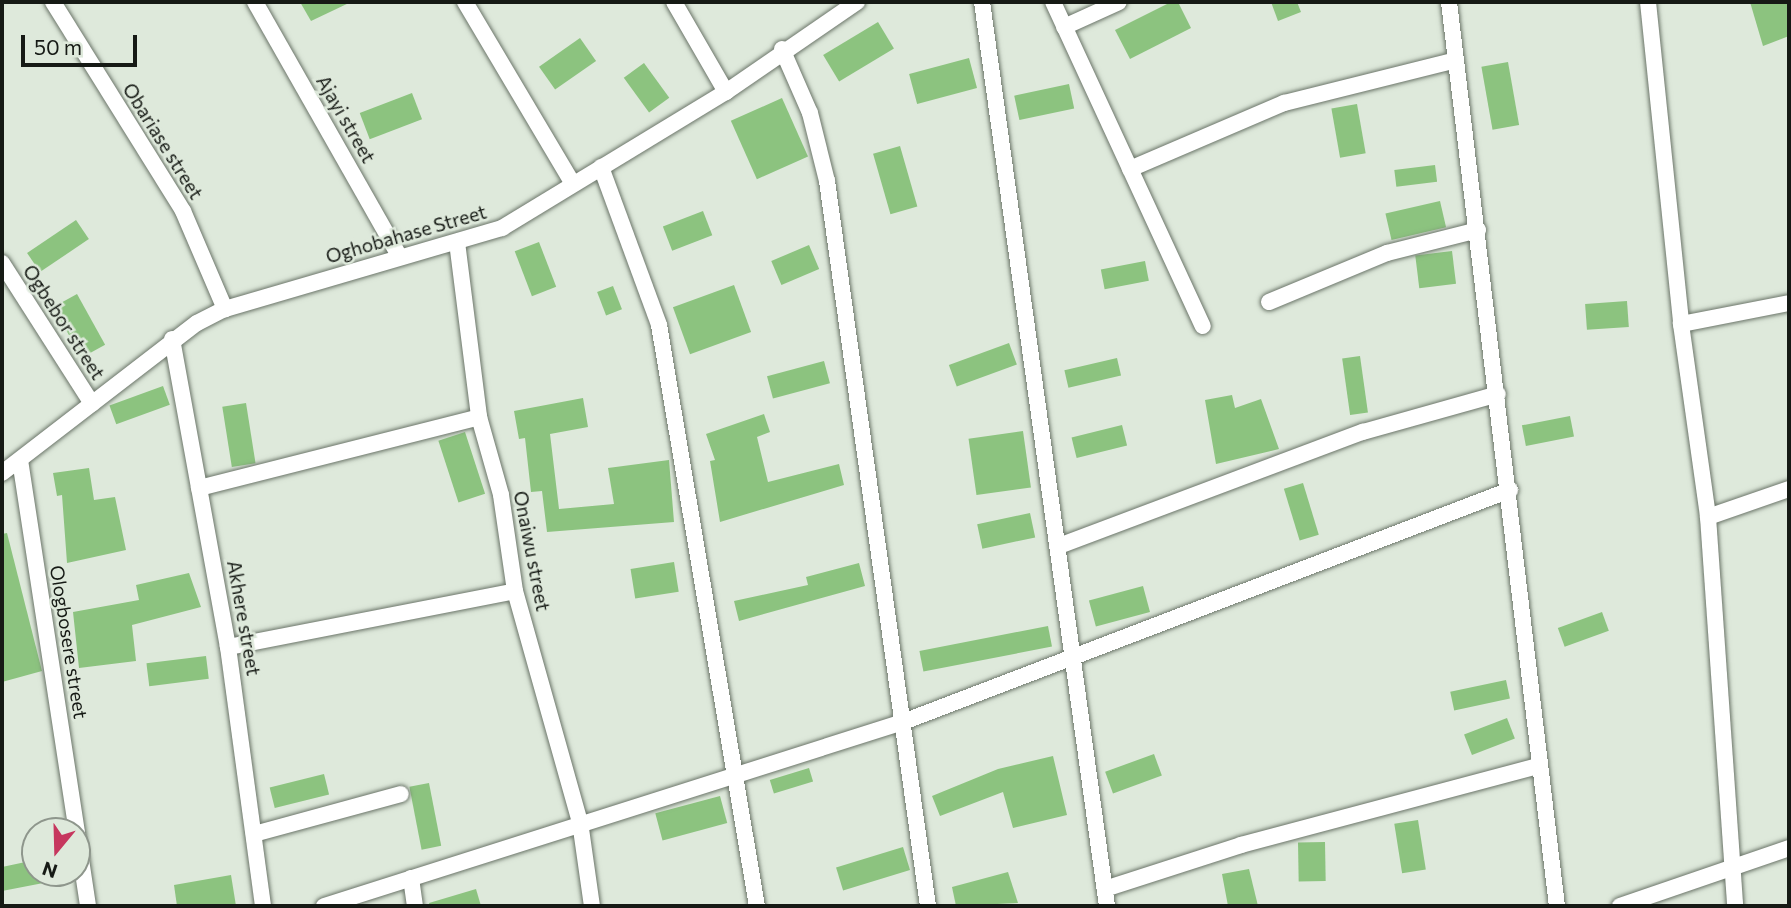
<!DOCTYPE html>
<html>
<head>
<meta charset="utf-8">
<style>
	body { margin:0 }
	#map { position:relative; width:1791px; height:908px; overflow:hidden; background:#dee9db; font-family:Commissioner,sans-serif }
	div>[style] { position:absolute }
	[style*='--x'] { left:calc(var(--x)*1px); top:calc(var(--y)*1px); width:calc(var(--w)*1px); rotate:calc(var(--a)*1deg) }
	.building>* { inset:0; background:#8cc37f; transform-origin:0 0 }
	.roads { filter:drop-shadow(0 0 2px #6b7569) drop-shadow(0 0 2px #6b7569) }
	.street>* { height:16px; margin:-8px; padding:0 8px; transform-origin:8px; border-radius:8px; background:#fff }
	span { translate:-50% -50%; white-space:nowrap; text-align:center; line-height:1.15; -webkit-text-stroke:5px #dee9db; paint-order:stroke }
	.street-label { font-size:19px; color:#161a15 }
	.frame { position:absolute; inset:0; border:4px solid #161a15; pointer-events:none }
	.north { position:absolute; left:21px; top:817px; width:70px; height:70px; box-sizing:border-box; background:#dee9db; border:2px solid #8e968c; border-radius:50%; rotate:199deg; font-size:19px; font-weight:700; line-height:28px; text-align:center; color:#161a15 }
	.north::after { content:''; display:block; margin:auto; width:24px; height:32px; background:#c6375e; clip-path:polygon(50% 0,100% 100%,50% 72%,0 100%) }
	.scale { position:absolute; left:21px; top:35px; width:116px; height:32px; box-sizing:border-box; border:4px solid #161a15; border-top:0; padding-left:9px; font-size:21px; line-height:24px; white-space:nowrap; color:#161a15; -webkit-text-stroke:5px #dee9db; paint-order:stroke }
</style>
</head>
<body>
<div id="map">
	<div class="building">
		<i style="clip-path:polygon(300px 2px,351px 2px,311px 21px)"></i>
		<i style="clip-path:polygon(1171px 2px,1178px 2px,1191px 28px,1130px 59px,1115px 30px)"></i>
		<i style="clip-path:polygon(1271px 2px,1297px 2px,1301px 12px,1278px 21px)"></i>
		<i style="clip-path:polygon(1750px 2px,1789px 2px,1789px 36px,1763px 46px)"></i>
		<i style="left:878px;top:22px;width:31px;height:64px;rotate:59deg"></i>
		<i style="left:580px;top:38px;width:28px;height:50px;rotate:55deg"></i>
		<i style="left:969px;top:58px;width:31px;height:62px;rotate:75deg"></i>
		<i style="left:1508px;top:62px;width:64px;height:27px;rotate:80deg"></i>
		<i style="left:644px;top:63px;width:43px;height:25px;rotate:54deg"></i>
		<i style="left:1069px;top:84px;width:25px;height:56px;rotate:78deg"></i>
		<i style="left:412px;top:93px;width:28px;height:56px;rotate:69deg"></i>
		<i style="left:782px;top:98px;width:64px;height:56px;rotate:66deg"></i>
		<i style="left:1357px;top:104px;width:50px;height:26px;rotate:80deg"></i>
		<i style="left:900px;top:146px;width:63px;height:28px;rotate:74deg"></i>
		<i style="left:1435px;top:165px;width:17px;height:41px;rotate:83deg"></i>
		<i style="left:1440px;top:201px;width:27px;height:56px;rotate:77deg"></i>
		<i style="left:703px;top:211px;width:26px;height:43px;rotate:69deg"></i>
		<i style="left:76px;top:220px;width:23px;height:59px;rotate:56deg"></i>
		<i style="left:539px;top:242px;width:48px;height:26px;rotate:69deg"></i>
		<i style="left:809px;top:245px;width:26px;height:41px;rotate:67deg"></i>
		<i style="left:1452px;top:251px;width:33px;height:37px;rotate:83deg"></i>
		<i style="left:1145px;top:261px;width:20px;height:45px;rotate:79deg"></i>
		<i style="left:734px;top:285px;width:50px;height:65px;rotate:70deg"></i>
		<i style="left:613px;top:286px;width:25px;height:17px;rotate:69deg"></i>
		<i style="left:77px;top:294px;width:58px;height:27px;rotate:61deg"></i>
		<i style="left:1627px;top:301px;width:26px;height:42px;rotate:86deg"></i>
		<i style="left:1009px;top:343px;width:23px;height:64px;rotate:70deg"></i>
		<i style="left:1360px;top:356px;width:57px;height:18px;rotate:82deg"></i>
		<i style="left:1117px;top:358px;width:18px;height:54px;rotate:77deg"></i>
		<i style="left:824px;top:361px;width:23px;height:59px;rotate:75deg"></i>
		<i style="left:163px;top:386px;width:20px;height:57px;rotate:70deg"></i>
		<i style="clip-path:polygon(1232px 395px,1235px 408px,1261px 399px,1279px 449px,1216px 464px,1205px 400px)"></i>
		<i style="clip-path:polygon(583px 398px,588px 427px,550px 434px,559px 509px,614px 504px,608px 468px,669px 460px,674px 522px,547px 532px,542px 491px,531px 492px,525px 438px,519px 439px,514px 411px)"></i>
		<i style="left:246px;top:403px;width:61px;height:24px;rotate:81deg"></i>
		<i style="clip-path:polygon(764px 414px,770px 432px,757px 437px,768px 482px,839px 464px,844px 485px,720px 522px,710px 461px,715px 460px,706px 434px)"></i>
		<i style="left:1570px;top:416px;width:21px;height:49px;rotate:79deg"></i>
		<i style="left:1122px;top:425px;width:21px;height:52px;rotate:76deg"></i>
		<i style="left:1023px;top:431px;width:57px;height:55px;rotate:82deg"></i>
		<i style="left:465px;top:432px;width:65px;height:28px;rotate:72deg"></i>
		<i style="clip-path:polygon(89px 468px,94px 500px,115px 497px,126px 550px,67px 563px,62px 495px,57px 496px,53px 473px)"></i>
		<i style="left:1303px;top:483px;width:54px;height:20px;rotate:73deg"></i>
		<i style="left:1030px;top:513px;width:25px;height:54px;rotate:78deg"></i>
		<i style="clip-path:polygon(7px 533px,42px 671px,2px 682px,2px 534px)"></i>
		<i style="left:674px;top:562px;width:30px;height:44px;rotate:81deg"></i>
		<i style="clip-path:polygon(859px 563px,865px 586px,739px 621px,734px 601px,808px 585px,806px 577px)"></i>
		<i style="clip-path:polygon(189px 573px,201px 607px,132px 625px,136px 661px,79px 668px,73px 612px,139px 600px,136px 585px)"></i>
		<i style="left:1143px;top:586px;width:27px;height:56px;rotate:75deg"></i>
		<i style="left:1602px;top:612px;width:20px;height:47px;rotate:70deg"></i>
		<i style="left:1048px;top:626px;width:21px;height:131px;rotate:79deg"></i>
		<i style="left:206px;top:656px;width:23px;height:60px;rotate:83deg"></i>
		<i style="left:1506px;top:680px;width:19px;height:57px;rotate:78deg"></i>
		<i style="left:1507px;top:718px;width:22px;height:46px;rotate:69deg"></i>
		<i style="left:1154px;top:754px;width:23px;height:52px;rotate:70deg"></i>
		<i style="clip-path:polygon(1053px 756px,1067px 815px,1013px 828px,1003px 792px,940px 816px,932px 796px,998px 769px)"></i>
		<i style="left:809px;top:768px;width:14px;height:41px;rotate:73deg"></i>
		<i style="left:324px;top:774px;width:21px;height:56px;rotate:76deg"></i>
		<i style="left:429px;top:783px;width:64px;height:20px;rotate:79deg"></i>
		<i style="left:720px;top:796px;width:28px;height:67px;rotate:75deg"></i>
		<i style="left:1418px;top:820px;width:50px;height:24px;rotate:81deg"></i>
		<i style="left:1325px;top:842px;width:39px;height:27px;rotate:89deg"></i>
		<i style="left:903px;top:847px;width:24px;height:70px;rotate:73deg"></i>
		<i style="clip-path:polygon(35px 860px,35px 873px,63px 873px,64px 879px,2px 891px,2px 867px)"></i>
		<i style="clip-path:polygon(1249px 869px,1258px 906px,1228px 906px,1222px 874px)"></i>
		<i style="clip-path:polygon(1008px 872px,1018px 903px,956px 906px,952px 887px)"></i>
		<i style="clip-path:polygon(231px 875px,236px 906px,177px 906px,174px 885px)"></i>
		<i style="clip-path:polygon(476px 889px,481px 906px,430px 906px,429px 903px)"></i>
	</div>
	<div class="roads">
		<div class="street">
			<i style="--x:53;--y:2;--w:246;--a:58.1"></i>
			<i style="--x:183;--y:211;--w:107;--a:66.8"></i>
			<i style="--x:255;--y:2;--w:293;--a:60.4"></i>
			<i style="--x:465;--y:2;--w:209;--a:59.3"></i>
			<i style="--x:674;--y:2;--w:104;--a:60"></i>
			<i style="--x:982;--y:2;--w:913;--a:82.13"></i>
			<i style="--x:1053;--y:2;--w:357;--a:65.2"></i>
			<i style="--x:1449;--y:2;--w:910;--a:83.19"></i>
			<i style="--x:1648;--y:2;--w:324;--a:84.1"></i>
			<i style="--x:1681;--y:324;--w:195;--a:82"></i>
			<i style="--x:1708;--y:517;--w:390;--a:86"></i>
			<i style="--x:1064;--y:27;--w:60;--a:-24.4"></i>
			<i style="--x:782;--y:49;--w:70;--a:66.4"></i>
			<i style="--x:810;--y:113;--w:70;--a:76"></i>
			<i style="--x:827;--y:181;--w:732;--a:82.07"></i>
			<i style="--x:601;--y:167;--w:168;--a:69.8"></i>
			<i style="--x:659;--y:325;--w:589;--a:80.43"></i>
			<i style="--x:1130;--y:169;--w:168;--a:-23.2"></i>
			<i style="--x:1284;--y:103;--w:177;--a:-14"></i>
			<i style="--x:457;--y:242;--w:176;--a:82.8"></i>
			<i style="--x:479;--y:417;--w:81;--a:74.2"></i>
			<i style="--x:501;--y:495;--w:97;--a:81.7"></i>
			<i style="--x:515;--y:591;--w:240;--a:74.3"></i>
			<i style="--x:580;--y:822;--w:85;--a:81.9"></i>
			<i style="--x:2;--y:263;--w:167;--a:57.4"></i>
			<i style="--x:1269;--y:302;--w:128;--a:-22.6"></i>
			<i style="--x:1387;--y:253;--w:94;--a:-14.2"></i>
			<i style="--x:1681;--y:324;--w:110;--a:-11"></i>
			<i style="--x:172;--y:339;--w:313;--a:79.7"></i>
			<i style="--x:228;--y:647;--w:261;--a:82.3"></i>
			<i style="--x:20;--y:460;--w:375;--a:81.3"></i>
			<i style="--x:2;--y:473;--w:246;--a:-37.6"></i>
			<i style="--x:197;--y:323;--w:31;--a:-27"></i>
			<i style="--x:225;--y:309;--w:289;--a:-16.3"></i>
			<i style="--x:502;--y:228;--w:262;--a:-31.3"></i>
			<i style="--x:726;--y:92;--w:159;--a:-34.5"></i>
			<i style="--x:199;--y:488;--w:289;--a:-14.2"></i>
			<i style="--x:1708;--y:517;--w:86;--a:-19.1"></i>
			<i style="--x:1059;--y:546;--w:325;--a:-20.6"></i>
			<i style="--x:1363;--y:432;--w:140;--a:-15.7"></i>
			<i style="--x:228;--y:647;--w:292;--a:-11"></i>
			<i style="--x:77;--y:833;--w:74;--a:81.4"></i>
			<i style="--x:254;--y:834;--w:152;--a:-15.2"></i>
			<i style="--x:411;--y:878;--w:28;--a:82"></i>
			<i style="--x:1105;--y:889;--w:143;--a:-17.9"></i>
			<i style="--x:1241;--y:845;--w:306;--a:-14.9"></i>
			<i style="--x:324;--y:906;--w:608;--a:-17.63"></i>
			<i style="--x:903;--y:722;--w:650;--a:-20.92"></i>
			<i style="--x:1620;--y:906;--w:179;--a:-18.9"></i>
		</div>
	</div>
	<div class="street-label">
		<span style="left:346px;top:119px;rotate:60deg">Ajayi street</span>
		<span style="left:163px;top:141px;rotate:58deg">Obariase street</span>
		<span style="left:406px;top:234px;rotate:-16deg">Oghobahase Street</span>
		<span style="left:64px;top:322px;rotate:57deg">Ogbebor street</span>
		<span style="left:532px;top:551px;rotate:79deg">Onaiwu street</span>
		<span style="left:244px;top:618px;rotate:80deg">Akhere street</span>
		<span style="left:69px;top:642px;rotate:81deg">Ologbosere street</span>
	</div>
	<div class="frame"></div>
	<div class="north">N</div>
	<div class="scale">50 m</div>
</div>
</body>
</html>
